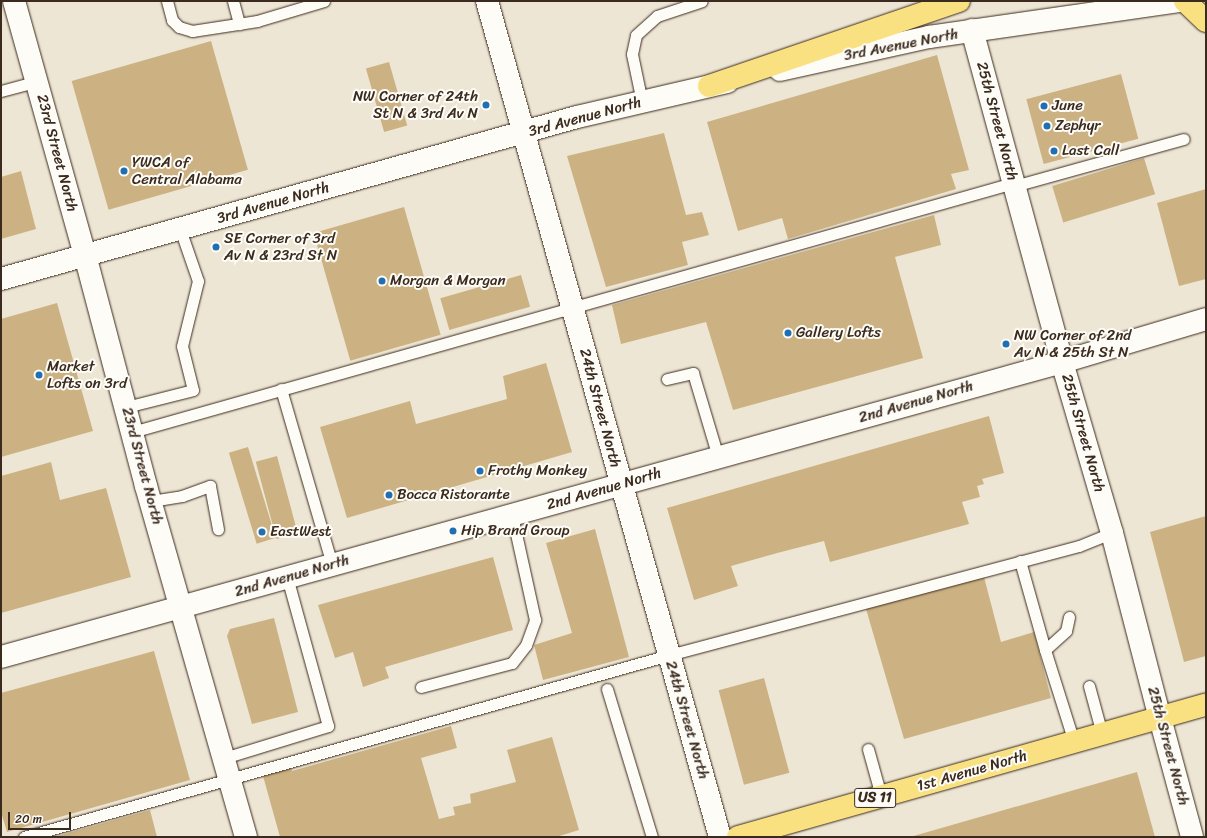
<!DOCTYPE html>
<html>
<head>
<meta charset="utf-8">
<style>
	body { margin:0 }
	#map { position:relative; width:1207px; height:838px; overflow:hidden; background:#eee6d4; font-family:Sriracha,sans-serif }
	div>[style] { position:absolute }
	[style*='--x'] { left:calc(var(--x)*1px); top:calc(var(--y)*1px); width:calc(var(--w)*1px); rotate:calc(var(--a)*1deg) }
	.building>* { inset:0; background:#ccb282; transform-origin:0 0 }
	.roads { filter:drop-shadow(0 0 1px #3b2a1e) drop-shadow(0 0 1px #3b2a1e) }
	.service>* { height:11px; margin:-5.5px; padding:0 5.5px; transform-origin:5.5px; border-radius:5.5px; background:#fdfcf7 }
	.minor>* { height:22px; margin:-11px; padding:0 11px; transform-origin:11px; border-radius:11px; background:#fdfcf7 }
	.tertiary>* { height:22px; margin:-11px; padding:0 11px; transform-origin:11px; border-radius:11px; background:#fdfcf7 }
	.secondary>* { height:22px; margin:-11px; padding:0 11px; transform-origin:11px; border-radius:11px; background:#fdfcf7 }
	.primary>* { height:22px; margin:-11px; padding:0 11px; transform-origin:11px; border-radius:11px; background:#f9e181 }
	.motorway>* { height:22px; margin:-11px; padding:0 11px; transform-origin:11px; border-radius:11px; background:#f9e181 }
	.dots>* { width:11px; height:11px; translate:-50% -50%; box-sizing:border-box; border:2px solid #fdfcf7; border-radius:50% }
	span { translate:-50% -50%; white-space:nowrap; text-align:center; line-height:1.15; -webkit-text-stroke:4px #fdfcf7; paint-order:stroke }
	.shield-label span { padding:1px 3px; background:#fdfcf7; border:1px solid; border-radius:3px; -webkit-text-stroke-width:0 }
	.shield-label { font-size:14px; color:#3b2a1e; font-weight:700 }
	.street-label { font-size:15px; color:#3b2a1e }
	.poi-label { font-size:15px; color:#3b2a1e }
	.right { translate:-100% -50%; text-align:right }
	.left { translate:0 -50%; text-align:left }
	.frame { position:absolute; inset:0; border:2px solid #3b2a1e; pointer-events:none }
	.scale { position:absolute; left:8px; top:812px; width:63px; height:18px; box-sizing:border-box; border:2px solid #3b2a1e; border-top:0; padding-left:5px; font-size:12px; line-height:14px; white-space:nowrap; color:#3b2a1e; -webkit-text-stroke:3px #fdfcf7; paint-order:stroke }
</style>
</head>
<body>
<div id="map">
	<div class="building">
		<i style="left:211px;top:41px;width:134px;height:145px;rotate:74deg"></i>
		<i style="clip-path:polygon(937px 55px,969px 170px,951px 174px,956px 189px,788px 239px,782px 218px,738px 231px,707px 122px)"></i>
		<i style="left:389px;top:62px;width:66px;height:24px;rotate:74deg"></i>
		<i style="left:1121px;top:74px;width:67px;height:98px;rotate:75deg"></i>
		<i style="clip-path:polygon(664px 133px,686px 215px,702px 212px,709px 235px,682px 242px,688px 265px,606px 287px,567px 156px)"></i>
		<i style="left:1144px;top:158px;width:38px;height:96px;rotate:73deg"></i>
		<i style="clip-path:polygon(21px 171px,36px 229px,1px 239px,1px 177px)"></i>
		<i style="clip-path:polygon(1206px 189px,1206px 279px,1179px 286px,1157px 203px)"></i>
		<i style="left:404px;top:207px;width:133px;height:94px;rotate:74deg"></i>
		<i style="clip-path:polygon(934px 215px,941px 245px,895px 257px,923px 358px,733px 410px,706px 322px,621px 344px,612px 305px)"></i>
		<i style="left:521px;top:275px;width:33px;height:84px;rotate:74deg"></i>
		<i style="clip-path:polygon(57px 303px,93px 431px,1px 457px,1px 319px)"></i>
		<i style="clip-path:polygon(546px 363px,572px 452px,347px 518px,320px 427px,410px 401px,416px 424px,507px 399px,503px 376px)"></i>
		<i style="clip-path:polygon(989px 416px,1004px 473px,982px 479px,984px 484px,977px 486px,980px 497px,962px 502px,969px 524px,830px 562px,824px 541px,781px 552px,731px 566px,738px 586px,694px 600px,667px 508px)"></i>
		<i style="left:248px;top:447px;width:95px;height:20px;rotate:73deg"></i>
		<i style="left:277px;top:456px;width:80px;height:22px;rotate:75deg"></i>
		<i style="clip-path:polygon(51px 462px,60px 500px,106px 488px,131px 577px,1px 613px,1px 476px)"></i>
		<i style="clip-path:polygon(1206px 516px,1206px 656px,1184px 662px,1150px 532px)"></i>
		<i style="clip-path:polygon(595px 529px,629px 657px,543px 680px,534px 645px,572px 633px,546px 543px)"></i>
		<i style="clip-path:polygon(493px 557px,513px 630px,385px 667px,389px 678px,363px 687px,353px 652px,335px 658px,318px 605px)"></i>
		<i style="clip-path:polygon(984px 577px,1001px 642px,1034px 632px,1051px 698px,904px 739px,866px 609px)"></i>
		<i style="clip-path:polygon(274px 618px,298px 712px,252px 724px,227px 636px,230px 629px)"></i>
		<i style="clip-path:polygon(154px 651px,190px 780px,7px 832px,1px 812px,1px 693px)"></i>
		<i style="left:764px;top:678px;width:98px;height:47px;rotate:75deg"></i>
		<i style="clip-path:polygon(451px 726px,457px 748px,421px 758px,439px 819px,455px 815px,453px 807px,471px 803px,470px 794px,516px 782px,507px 750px,552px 737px,579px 830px,556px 837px,280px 837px,263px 776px,291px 768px,292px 771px)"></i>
		<i style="clip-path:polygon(1137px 772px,1155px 837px,910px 837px)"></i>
		<i style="clip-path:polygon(150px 810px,157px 837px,54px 837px)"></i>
	</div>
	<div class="roads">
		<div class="service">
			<i style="--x:167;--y:1;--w:20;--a:75"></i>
			<i style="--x:172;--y:20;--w:10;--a:45"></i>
			<i style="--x:179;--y:27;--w:14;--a:17"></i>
			<i style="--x:192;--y:31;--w:66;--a:-8.7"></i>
			<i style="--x:257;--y:21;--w:70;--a:-16.6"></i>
			<i style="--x:233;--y:1;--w:24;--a:75"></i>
			<i style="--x:1;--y:91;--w:38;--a:-15"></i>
			<i style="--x:642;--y:102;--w:49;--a:-101.8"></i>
			<i style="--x:632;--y:54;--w:19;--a:-78"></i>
			<i style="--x:636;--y:35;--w:28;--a:-42"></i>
			<i style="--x:657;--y:16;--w:47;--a:-18.4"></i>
			<i style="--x:1014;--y:186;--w:176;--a:-15.5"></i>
			<i style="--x:667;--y:379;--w:27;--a:-13"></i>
			<i style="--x:693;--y:373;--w:88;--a:73.4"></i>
			<i style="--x:281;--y:389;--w:183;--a:73.8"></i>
			<i style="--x:126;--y:407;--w:69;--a:-14.2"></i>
			<i style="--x:193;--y:390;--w:45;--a:-104"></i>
			<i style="--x:182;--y:346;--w:67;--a:-76.2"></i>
			<i style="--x:198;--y:281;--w:55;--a:-109.1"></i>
			<i style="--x:132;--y:432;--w:916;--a:-15.78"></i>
			<i style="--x:151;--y:501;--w:31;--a:-9"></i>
			<i style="--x:182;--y:496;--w:30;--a:-20"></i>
			<i style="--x:210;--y:486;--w:44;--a:79.5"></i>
			<i style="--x:1020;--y:561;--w:92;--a:74.3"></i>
			<i style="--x:1069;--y:617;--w:14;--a:102"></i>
			<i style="--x:1066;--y:631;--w:28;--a:138"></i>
			<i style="--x:1045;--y:650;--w:96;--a:72.5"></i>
			<i style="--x:1089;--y:686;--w:50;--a:74.8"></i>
			<i style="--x:421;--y:687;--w:94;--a:-14.8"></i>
			<i style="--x:512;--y:663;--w:23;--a:-52"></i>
			<i style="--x:526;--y:645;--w:27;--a:-70"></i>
			<i style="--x:535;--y:620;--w:107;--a:-102.4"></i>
			<i style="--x:607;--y:689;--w:155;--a:73.1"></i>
			<i style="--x:868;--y:749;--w:49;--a:74.5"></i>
			<i style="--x:224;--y:758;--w:109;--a:-17.1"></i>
			<i style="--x:328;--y:726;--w:155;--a:-105.4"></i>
			<i style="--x:24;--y:837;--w:670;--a:-15.76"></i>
			<i style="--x:669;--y:655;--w:424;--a:-14.9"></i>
			<i style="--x:1079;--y:546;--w:35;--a:-22"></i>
		</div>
		<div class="minor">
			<i style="--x:1160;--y:718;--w:123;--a:74.9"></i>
		</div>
		<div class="tertiary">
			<i style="--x:14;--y:1;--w:264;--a:74.4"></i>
			<i style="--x:85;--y:255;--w:239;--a:75.2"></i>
			<i style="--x:146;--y:486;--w:365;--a:74.1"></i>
			<i style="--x:487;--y:1;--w:868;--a:74.43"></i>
			<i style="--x:972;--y:30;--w:344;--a:74.8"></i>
			<i style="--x:1062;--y:362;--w:178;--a:73.7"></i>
			<i style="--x:1112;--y:533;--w:191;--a:75.5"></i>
		</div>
		<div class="secondary">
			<i style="--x:780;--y:70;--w:153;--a:-12.5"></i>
			<i style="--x:929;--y:37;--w:254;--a:-8.2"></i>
			<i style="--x:1;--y:279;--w:598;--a:-15.71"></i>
			<i style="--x:577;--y:117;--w:154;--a:-13.1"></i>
			<i style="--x:1;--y:657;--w:1101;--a:-15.54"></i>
			<i style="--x:1062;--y:362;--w:150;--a:-16.6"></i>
		</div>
		<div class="primary">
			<i style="--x:738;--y:837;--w:486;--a:-15.8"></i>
		</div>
		<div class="motorway">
			<i style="--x:1185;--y:1;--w:29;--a:44"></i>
			<i style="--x:709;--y:86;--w:264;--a:-18.8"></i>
		</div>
	</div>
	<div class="dots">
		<i style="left:486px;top:105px;background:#1f6fb2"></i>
		<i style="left:1044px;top:106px;background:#1f6fb2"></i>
		<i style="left:1047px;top:126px;background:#1f6fb2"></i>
		<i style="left:1054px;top:151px;background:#1f6fb2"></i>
		<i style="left:124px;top:171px;background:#1f6fb2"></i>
		<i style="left:216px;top:247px;background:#1f6fb2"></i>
		<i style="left:382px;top:281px;background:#1f6fb2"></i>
		<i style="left:788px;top:333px;background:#1f6fb2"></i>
		<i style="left:1006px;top:344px;background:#1f6fb2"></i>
		<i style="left:39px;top:375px;background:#1f6fb2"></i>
		<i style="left:480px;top:471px;background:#1f6fb2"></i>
		<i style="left:389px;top:495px;background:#1f6fb2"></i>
		<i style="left:453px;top:531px;background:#1f6fb2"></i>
		<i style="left:262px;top:532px;background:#1f6fb2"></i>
	</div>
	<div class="shield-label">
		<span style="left:875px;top:798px">US 11</span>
	</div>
	<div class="street-label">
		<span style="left:901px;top:45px;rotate:-11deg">3rd Avenue North</span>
		<span style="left:585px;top:117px;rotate:-15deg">3rd Avenue North</span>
		<span style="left:997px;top:121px;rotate:75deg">25th Street North</span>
		<span style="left:57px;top:153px;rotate:75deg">23rd Street North</span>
		<span style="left:273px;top:203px;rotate:-16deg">3rd Avenue North</span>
		<span style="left:916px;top:402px;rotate:-16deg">2nd Avenue North</span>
		<span style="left:600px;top:408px;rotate:75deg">24th Street North</span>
		<span style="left:1083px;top:433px;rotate:74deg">25th Street North</span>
		<span style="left:142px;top:466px;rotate:75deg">23rd Street North</span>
		<span style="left:604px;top:489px;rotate:-16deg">2nd Avenue North</span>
		<span style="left:292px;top:576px;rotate:-16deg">2nd Avenue North</span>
		<span style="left:687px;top:720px;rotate:74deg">24th Street North</span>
		<span style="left:1168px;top:746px;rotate:75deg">25th Street North</span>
		<span style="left:972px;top:771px;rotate:-16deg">1st Avenue North</span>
	</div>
	<div class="poi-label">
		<span class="right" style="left:478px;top:105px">NW Corner of 24th<br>St N &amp; 3rd Av N</span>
		<span class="left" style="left:1052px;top:106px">June</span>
		<span class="left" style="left:1055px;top:126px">Zephyr</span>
		<span class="left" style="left:1062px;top:151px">Last Call</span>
		<span class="left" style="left:132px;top:171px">YWCA of<br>Central Alabama</span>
		<span class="left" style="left:224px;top:247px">SE Corner of 3rd<br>Av N &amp; 23rd St N</span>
		<span class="left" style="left:390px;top:281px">Morgan &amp; Morgan</span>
		<span class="left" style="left:796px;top:333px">Gallery Lofts</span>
		<span class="left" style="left:1014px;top:344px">NW Corner of 2nd<br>Av N &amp; 25th St N</span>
		<span class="left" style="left:47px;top:375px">Market<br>Lofts on 3rd</span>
		<span class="left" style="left:488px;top:471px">Frothy Monkey</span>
		<span class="left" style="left:397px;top:495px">Bocca Ristorante</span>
		<span class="left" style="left:461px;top:531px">Hip Brand Group</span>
		<span class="left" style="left:270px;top:532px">EastWest</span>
	</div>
	<div class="frame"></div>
	<div class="scale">20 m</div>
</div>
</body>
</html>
